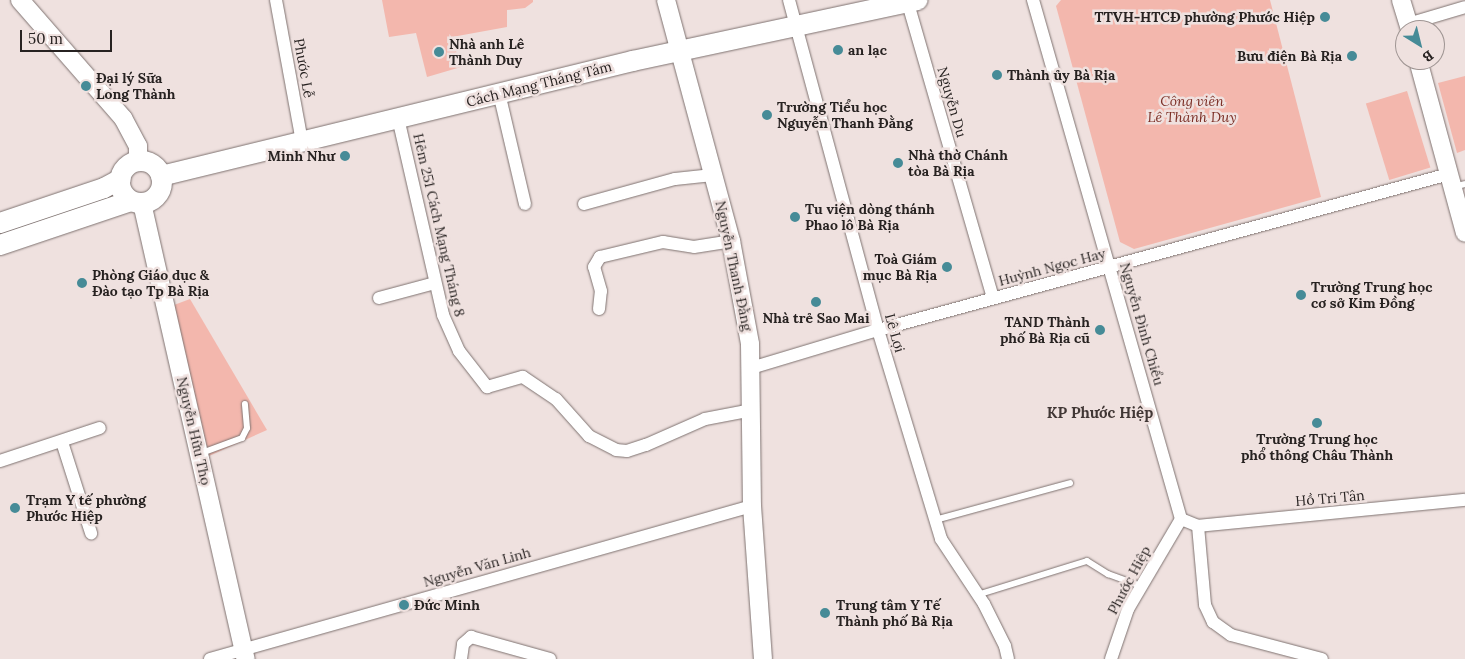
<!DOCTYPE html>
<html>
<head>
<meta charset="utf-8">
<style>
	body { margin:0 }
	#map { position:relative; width:1465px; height:659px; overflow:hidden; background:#efe1df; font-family:Lora,serif }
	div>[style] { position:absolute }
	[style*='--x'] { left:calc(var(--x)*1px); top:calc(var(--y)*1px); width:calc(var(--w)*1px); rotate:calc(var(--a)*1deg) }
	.green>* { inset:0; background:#f3b7ad; transform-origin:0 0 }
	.roads { filter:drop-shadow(0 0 1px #7e7270) drop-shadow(0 0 1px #7e7270) }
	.lane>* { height:6px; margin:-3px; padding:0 3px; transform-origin:3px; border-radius:3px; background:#fff }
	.street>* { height:12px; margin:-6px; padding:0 6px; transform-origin:6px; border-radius:6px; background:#fff }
	.secondary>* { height:18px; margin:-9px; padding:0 9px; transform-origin:9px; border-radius:9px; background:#fff }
	.primary>* { height:20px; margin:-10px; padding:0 10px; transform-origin:10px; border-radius:10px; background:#fff }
	.primary>.ring { margin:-10px; padding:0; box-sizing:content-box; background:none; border:20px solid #fff; border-radius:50% }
	.dots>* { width:14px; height:14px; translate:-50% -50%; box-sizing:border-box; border:2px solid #efe1df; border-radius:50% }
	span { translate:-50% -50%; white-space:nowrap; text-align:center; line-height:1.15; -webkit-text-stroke:5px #efe1df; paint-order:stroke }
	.poi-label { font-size:14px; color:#272221; font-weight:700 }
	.right { translate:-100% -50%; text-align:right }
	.left { translate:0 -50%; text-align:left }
	.street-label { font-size:14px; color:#272221 }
	.park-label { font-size:14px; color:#7c2f26; font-style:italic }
	.neighbourhood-label { font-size:15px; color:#413735; font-weight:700 }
	.north { position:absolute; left:1395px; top:20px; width:50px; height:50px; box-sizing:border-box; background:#efe1df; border:1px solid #9f9593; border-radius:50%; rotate:144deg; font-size:14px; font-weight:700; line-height:20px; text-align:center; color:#272221 }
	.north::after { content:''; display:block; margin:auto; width:18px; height:22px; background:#468b97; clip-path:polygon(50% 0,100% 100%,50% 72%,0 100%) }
	.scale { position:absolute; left:20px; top:30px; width:92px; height:22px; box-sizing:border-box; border:2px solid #272221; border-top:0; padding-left:6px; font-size:15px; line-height:18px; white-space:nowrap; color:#272221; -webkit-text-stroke:4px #efe1df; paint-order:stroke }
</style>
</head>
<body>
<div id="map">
	<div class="green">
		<i style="clip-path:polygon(382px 0,533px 0,533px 2px,525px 8px,507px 10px,507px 27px,452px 37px,461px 67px,427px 77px,416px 33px,389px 37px)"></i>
		<i style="clip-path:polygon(1061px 0,1270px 0,1321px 197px,1134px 249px,1120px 242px,1056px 6px)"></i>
		<i style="clip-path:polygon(1465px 76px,1465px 150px,1457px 153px,1438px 83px)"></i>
		<i style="left:1407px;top:91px;width:80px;height:43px;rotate:73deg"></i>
		<i style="clip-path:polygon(190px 299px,267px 430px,209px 456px,174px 305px)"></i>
	</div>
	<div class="roads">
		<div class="lane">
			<i style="--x:1453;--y:187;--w:12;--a:-14"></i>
			<i style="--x:199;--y:454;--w:46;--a:-20.4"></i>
			<i style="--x:242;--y:438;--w:11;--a:-63"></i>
			<i style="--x:247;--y:428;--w:24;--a:-95"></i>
			<i style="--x:935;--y:520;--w:140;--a:-15.3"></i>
			<i style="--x:977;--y:595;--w:115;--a:-17.2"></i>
			<i style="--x:1087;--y:561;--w:25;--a:32"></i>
			<i style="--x:1108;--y:574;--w:35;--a:20"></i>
		</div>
		<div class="street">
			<i style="--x:276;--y:0;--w:143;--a:79.6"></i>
			<i style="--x:789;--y:0;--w:342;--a:74.9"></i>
			<i style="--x:878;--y:330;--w:218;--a:73.2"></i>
			<i style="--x:941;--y:539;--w:78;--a:56.5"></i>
			<i style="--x:984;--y:604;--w:47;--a:63.4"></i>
			<i style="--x:1005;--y:646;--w:13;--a:77"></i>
			<i style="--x:907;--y:0;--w:310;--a:73.9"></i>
			<i style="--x:1033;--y:0;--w:540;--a:74.08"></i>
			<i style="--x:1181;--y:519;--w:18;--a:22"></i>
			<i style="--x:1198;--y:526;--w:79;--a:84.9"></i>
			<i style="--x:1205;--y:605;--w:19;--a:65"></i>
			<i style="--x:1213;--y:622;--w:22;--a:36"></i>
			<i style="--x:1231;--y:635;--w:94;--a:14.8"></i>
			<i style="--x:1408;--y:24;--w:59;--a:-16.6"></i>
			<i style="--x:499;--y:93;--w:114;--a:76.8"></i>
			<i style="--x:398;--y:118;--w:202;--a:77.1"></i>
			<i style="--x:443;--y:315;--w:39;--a:66"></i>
			<i style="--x:459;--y:351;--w:46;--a:52.1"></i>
			<i style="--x:487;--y:387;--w:37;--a:-16"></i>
			<i style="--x:523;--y:377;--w:40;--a:34"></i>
			<i style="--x:556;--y:399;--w:50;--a:48.3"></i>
			<i style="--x:589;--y:436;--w:30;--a:27"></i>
			<i style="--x:616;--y:450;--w:11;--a:5"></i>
			<i style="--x:627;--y:451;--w:20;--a:-18"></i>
			<i style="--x:646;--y:445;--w:64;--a:-23.8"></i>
			<i style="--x:705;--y:419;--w:48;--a:-10.8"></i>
			<i style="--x:584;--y:204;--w:94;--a:-15.4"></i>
			<i style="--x:675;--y:179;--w:38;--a:-6"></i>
			<i style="--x:379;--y:298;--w:58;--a:-15"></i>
			<i style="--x:599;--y:309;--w:18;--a:-84"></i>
			<i style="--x:601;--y:291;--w:25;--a:-106"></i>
			<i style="--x:594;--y:267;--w:12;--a:-59"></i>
			<i style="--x:600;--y:257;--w:65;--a:-13.4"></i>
			<i style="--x:663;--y:242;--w:31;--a:9"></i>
			<i style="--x:694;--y:247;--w:37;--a:-9"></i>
			<i style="--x:751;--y:368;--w:133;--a:-16.7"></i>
			<i style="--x:878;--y:330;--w:592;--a:-15.28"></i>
			<i style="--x:62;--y:442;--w:96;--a:72.3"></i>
			<i style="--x:0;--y:461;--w:105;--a:-18.3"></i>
			<i style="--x:1198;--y:526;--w:268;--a:-5.6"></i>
			<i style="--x:210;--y:659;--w:563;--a:-15.76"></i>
			<i style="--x:461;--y:659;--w:15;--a:-82"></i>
			<i style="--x:463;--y:644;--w:11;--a:-41"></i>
			<i style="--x:471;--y:637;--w:82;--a:15.6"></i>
			<i style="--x:1111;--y:659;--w:53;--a:-71.2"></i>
			<i style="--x:1128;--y:609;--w:104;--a:-59.5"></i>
		</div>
		<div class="secondary">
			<i style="--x:20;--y:0;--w:157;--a:48.9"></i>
			<i style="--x:123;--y:118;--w:32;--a:62"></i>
			<i style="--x:138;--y:146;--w:16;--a:90"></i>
			<i style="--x:666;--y:0;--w:250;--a:74.9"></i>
			<i style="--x:731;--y:241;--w:105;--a:79.5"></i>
			<i style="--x:750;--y:344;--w:162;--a:89.3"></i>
			<i style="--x:752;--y:506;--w:153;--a:85.9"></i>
			<i style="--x:1401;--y:0;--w:31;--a:73"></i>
			<i style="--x:1418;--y:60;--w:179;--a:74.8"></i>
			<i style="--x:142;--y:203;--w:468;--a:77.2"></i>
		</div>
		<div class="primary">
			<i class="ring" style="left:120px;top:161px;width:22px;height:22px"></i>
			<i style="--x:161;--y:176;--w:486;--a:-13.7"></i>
			<i style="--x:633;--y:61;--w:291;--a:-12.1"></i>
			<i style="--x:0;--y:223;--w:110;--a:-18.6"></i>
			<i style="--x:104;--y:188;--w:19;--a:-28"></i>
			<i style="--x:0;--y:245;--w:138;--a:-18.6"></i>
		</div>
	</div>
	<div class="dots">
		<i style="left:1325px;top:17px;background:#468b97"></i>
		<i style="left:838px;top:50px;background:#468b97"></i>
		<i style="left:439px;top:52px;background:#468b97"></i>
		<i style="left:1352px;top:56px;background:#468b97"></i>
		<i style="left:997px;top:75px;background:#468b97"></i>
		<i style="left:86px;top:86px;background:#468b97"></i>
		<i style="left:767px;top:115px;background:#468b97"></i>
		<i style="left:345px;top:156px;background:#468b97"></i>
		<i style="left:898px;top:163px;background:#468b97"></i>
		<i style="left:795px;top:217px;background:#468b97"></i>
		<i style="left:947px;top:267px;background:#468b97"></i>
		<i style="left:82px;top:283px;background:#468b97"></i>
		<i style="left:1301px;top:295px;background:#468b97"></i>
		<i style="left:816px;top:302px;background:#468b97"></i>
		<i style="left:1100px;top:330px;background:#468b97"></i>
		<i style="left:1317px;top:423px;background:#468b97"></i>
		<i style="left:15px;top:508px;background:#468b97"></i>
		<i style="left:404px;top:605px;background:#468b97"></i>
		<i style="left:825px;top:613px;background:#468b97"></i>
	</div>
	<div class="poi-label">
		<span class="right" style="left:1315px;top:17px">TTVH-HTCĐ phường Phước Hiệp</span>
		<span class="left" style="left:449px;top:52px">Nhà anh Lê<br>Thành Duy</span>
		<span class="left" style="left:848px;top:50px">an lạc</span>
		<span class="right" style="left:1342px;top:56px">Bưu điện Bà Rịa</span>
		<span class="left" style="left:1007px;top:75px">Thành ủy Bà Rịa</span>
		<span class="left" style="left:96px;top:86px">Đại lý Sữa<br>Long Thành</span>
		<span class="left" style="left:777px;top:115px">Trường Tiểu học<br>Nguyễn Thanh Đằng</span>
		<span class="left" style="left:908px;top:163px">Nhà thờ Chánh<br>tòa Bà Rịa</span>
		<span class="right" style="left:335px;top:156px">Minh Như</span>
		<span class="left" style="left:805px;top:217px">Tu viện dòng thánh<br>Phao lô Bà Rịa</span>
		<span class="right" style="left:937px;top:267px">Toà Giám<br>mục Bà Rịa</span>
		<span class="left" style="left:92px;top:283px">Phòng Giáo dục &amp;<br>Đào tạo Tp Bà Rịa</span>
		<span class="left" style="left:1311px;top:295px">Trường Trung học<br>cơ sở Kim Đồng</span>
		<span style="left:816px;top:318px">Nhà trẻ Sao Mai</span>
		<span class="right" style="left:1090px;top:330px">TAND Thành<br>phố Bà Rịa cũ</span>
		<span style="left:1317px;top:447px">Trường Trung học<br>phổ thông Châu Thành</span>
		<span class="left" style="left:26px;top:508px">Trạm Y tế phường<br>Phước Hiệp</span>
		<span class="left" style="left:414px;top:605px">Đức Minh</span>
		<span class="left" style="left:836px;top:613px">Trung tâm Y Tế<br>Thành phố Bà Rịa</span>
	</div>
	<div class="street-label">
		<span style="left:304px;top:68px;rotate:80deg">Phước Lễ</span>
		<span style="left:539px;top:84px;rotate:-14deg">Cách Mạng Tháng Tám</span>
		<span style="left:952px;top:102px;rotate:74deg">Nguyễn Du</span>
		<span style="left:439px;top:225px;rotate:77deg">Hẻm 251 Cách Mạng Tháng 8</span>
		<span style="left:734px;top:266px;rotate:78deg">Nguyễn Thanh Đằng</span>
		<span style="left:1052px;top:267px;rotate:-15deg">Huỳnh Ngọc Hay</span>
		<span style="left:1142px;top:324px;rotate:74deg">Nguyễn Đình Chiểu</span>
		<span style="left:895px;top:333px;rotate:74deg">Lê Lợi</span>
		<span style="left:194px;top:431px;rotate:77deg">Nguyễn Hữu Thọ</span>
		<span style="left:1330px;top:498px;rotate:-5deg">Hồ Tri Tân</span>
		<span style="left:477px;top:567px;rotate:-16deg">Nguyễn Văn Linh</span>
		<span style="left:1129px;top:580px;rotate:-62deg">Phước Hiệp</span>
	</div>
	<div class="park-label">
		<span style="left:1192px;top:109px">Công viên<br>Lê Thành Duy</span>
	</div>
	<div class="neighbourhood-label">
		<span style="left:1100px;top:413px">KP Phước Hiệp</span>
	</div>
	<div class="north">B</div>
	<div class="scale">50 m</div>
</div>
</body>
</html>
